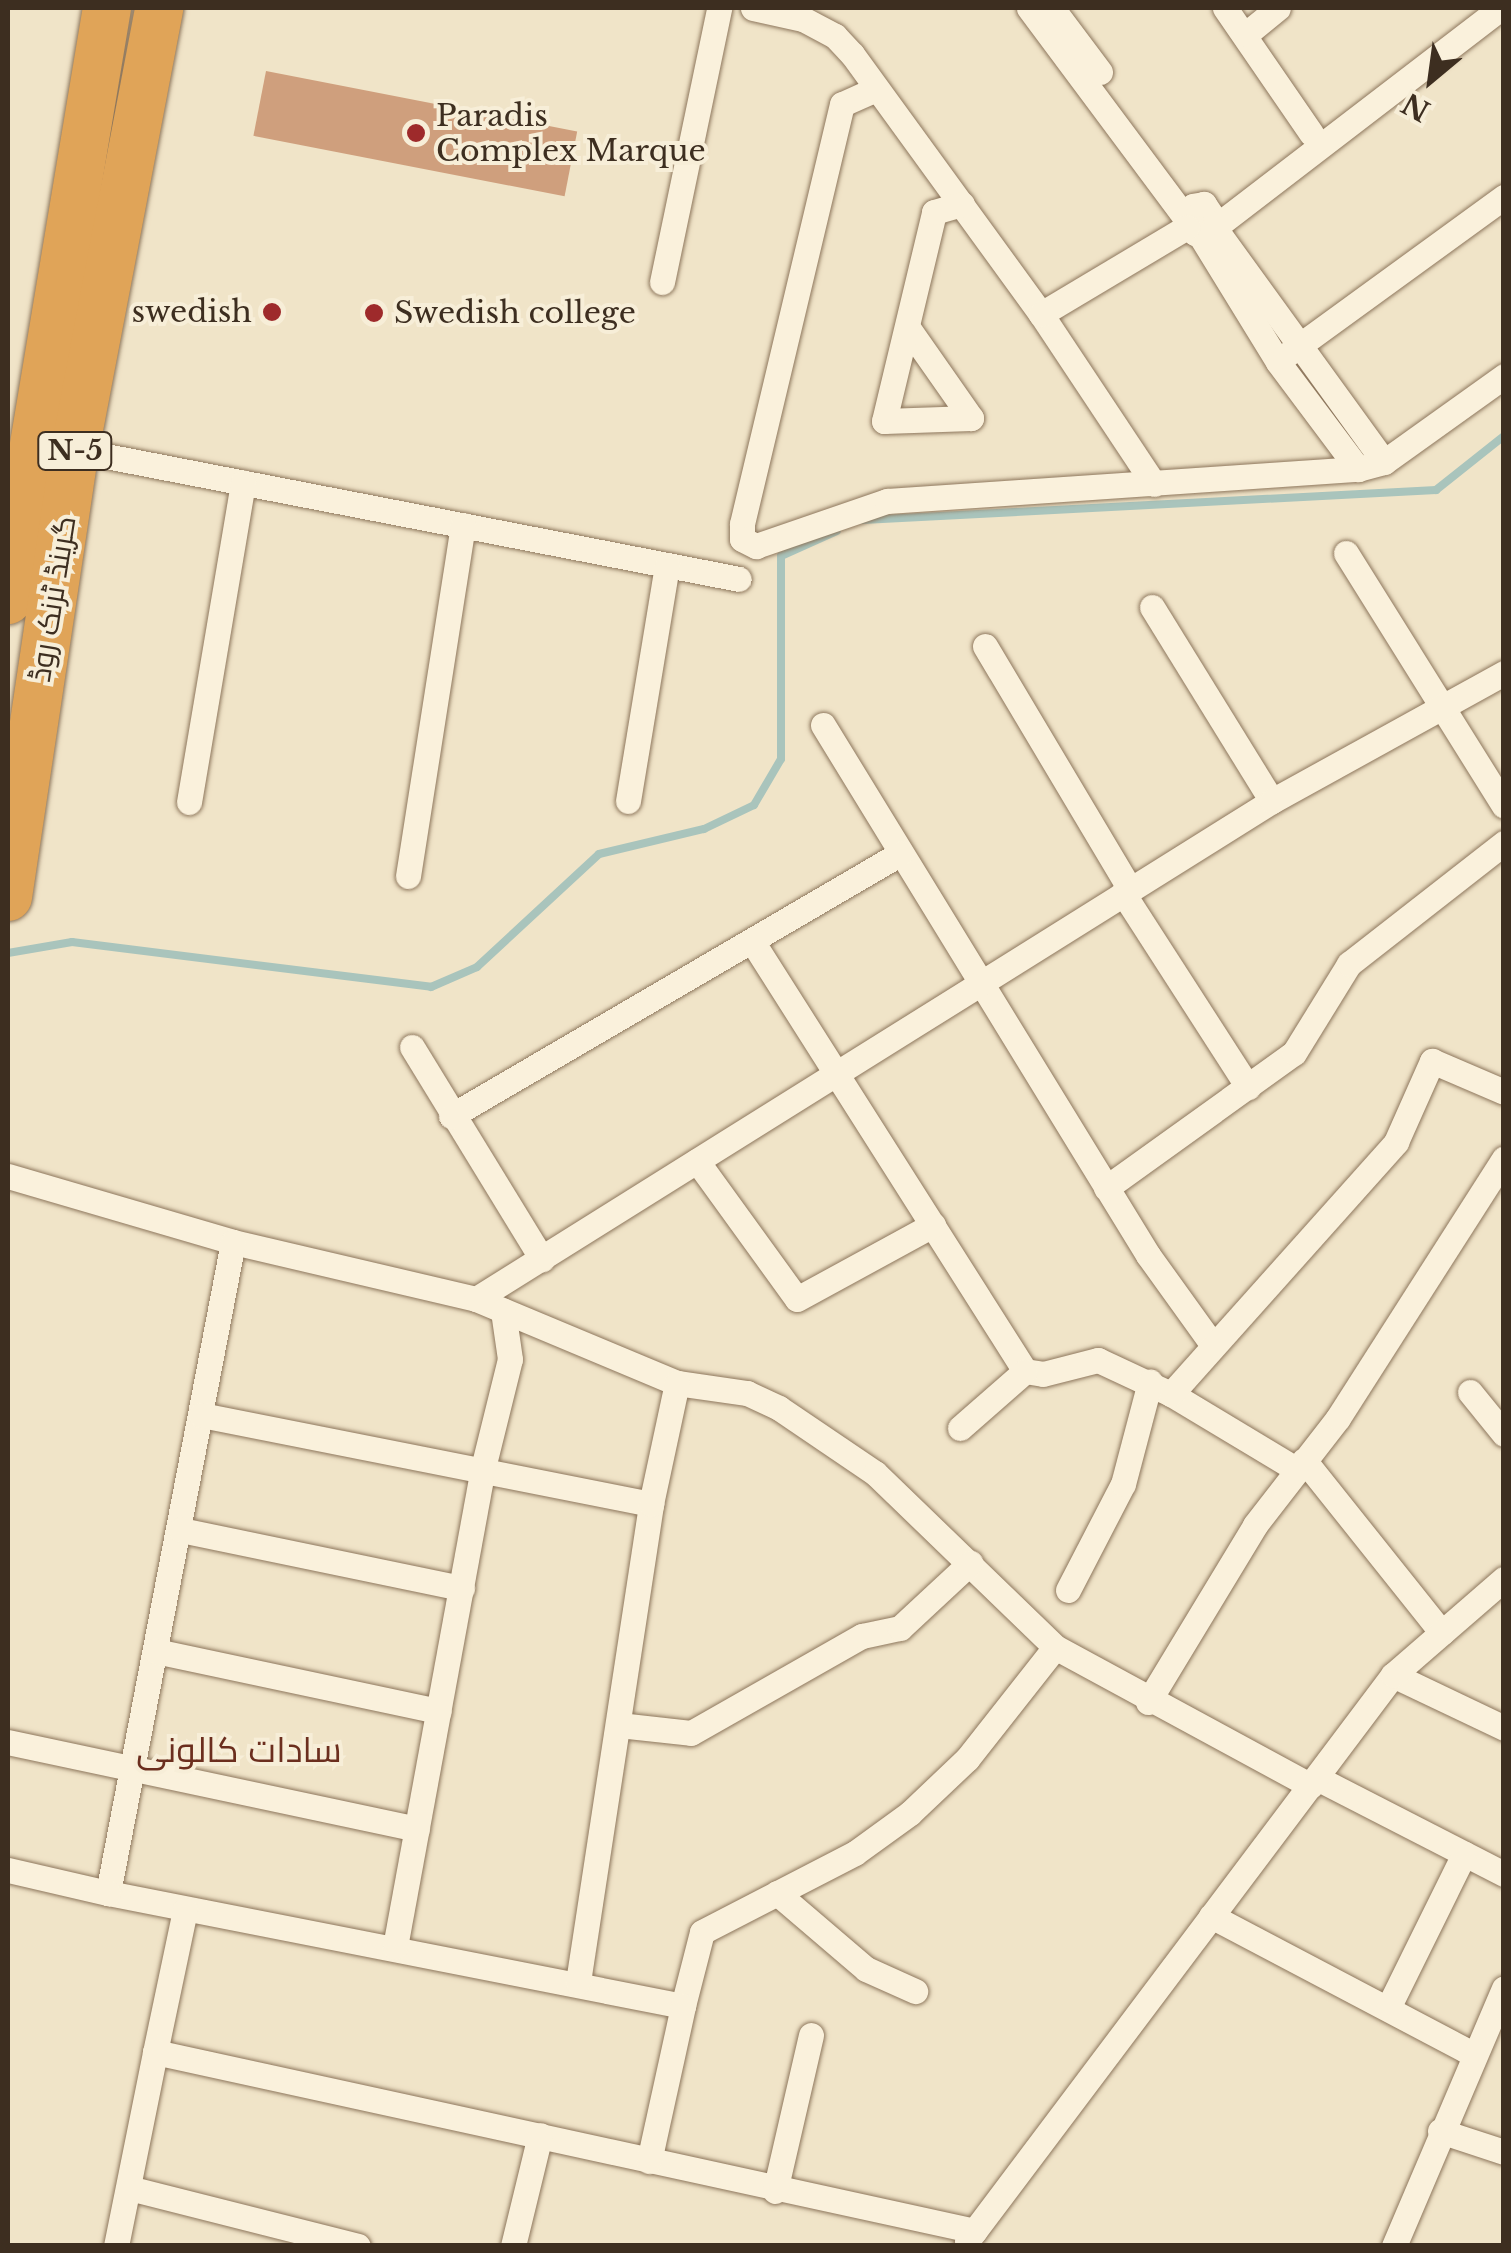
<!DOCTYPE html>
<html>
<head>
<meta charset="utf-8">
<style>
	body { margin:0 }
	#map { position:relative; width:1511px; height:2253px; overflow:hidden; background:#f0e4c8; font-family:"Libre Baskerville",Cairo,serif }
	div>[style] { position:absolute }
	[style*='--x'] { left:calc(var(--x)*1px); top:calc(var(--y)*1px); width:calc(var(--w)*1px); rotate:calc(var(--a)*1deg) }
	.stream>* { height:8px; margin:-4px; padding:0 4px; transform-origin:4px; border-radius:4px; background:#a9c4bc }
	.building>* { inset:0; background:#cf9f7d; transform-origin:0 0 }
	.roads { filter:drop-shadow(0 0 2px #8d765c) drop-shadow(0 0 2px #8d765c) }
	.street>* { height:25px; margin:-12.5px; padding:0 12.5px; transform-origin:12.5px; border-radius:12.5px; background:#faf1dc }
	.highway>* { height:48px; margin:-24px; padding:0 24px; transform-origin:24px; border-radius:24px; background:#e0a458 }
	.dots>* { width:28px; height:28px; translate:-50% -50%; box-sizing:border-box; border:5px solid #f7eed8; border-radius:50% }
	span { translate:-50% -50%; white-space:nowrap; text-align:center; line-height:1.15; -webkit-text-stroke:8px #f7eed8; paint-order:stroke }
	.shield-label span { padding:2px 8px; background:#f7eed8; border:2px solid; border-radius:8px; -webkit-text-stroke-width:0 }
	.shield-label { font-size:28px; color:#3d2e20; font-weight:700 }
	.poi-label { font-size:30px; color:#3d2e20 }
	.left { translate:0 -50%; text-align:left }
	.right { translate:-100% -50%; text-align:right }
	.street-label { font-size:30px; color:#3d2e20 }
	.quarter-label { font-size:35px; color:#6b2e1e }
	.frame { position:absolute; inset:0; border:10px solid #3d2e20; pointer-events:none }
	.north { position:absolute; left:1381px; top:30px; width:100px; height:100px; -webkit-text-stroke:8px #f7eed8; paint-order:stroke; rotate:209deg; font-size:28px; font-weight:700; line-height:40px; text-align:center; color:#3d2e20 }
	.north::after { content:''; display:block; margin:auto; width:35px; height:45px; background:#3d2e20; clip-path:polygon(50% 0,100% 100%,50% 72%,0 100%) }
</style>
</head>
<body>
<div id="map">
	<div class="stream">
		<i style="--x:863;--y:520;--w:574;--a:-3"></i>
		<i style="--x:1436;--y:490;--w:87;--a:-38.5"></i>
		<i style="--x:8;--y:953;--w:65;--a:-9.8"></i>
		<i style="--x:72;--y:942;--w:362;--a:7.1"></i>
		<i style="--x:431;--y:987;--w:50;--a:-23.5"></i>
		<i style="--x:477;--y:967;--w:166;--a:-42.8"></i>
		<i style="--x:599;--y:854;--w:108;--a:-13.4"></i>
		<i style="--x:704;--y:829;--w:55;--a:-25.6"></i>
		<i style="--x:754;--y:805;--w:53;--a:-59.6"></i>
		<i style="--x:781;--y:759;--w:203;--a:-90"></i>
		<i style="--x:781;--y:556;--w:61;--a:-24.1"></i>
	</div>
	<div class="building">
		<i style="left:266px;top:71px;width:317px;height:66px;rotate:11deg"></i>
	</div>
	<div class="roads">
		<div class="street">
			<i style="--x:753;--y:8;--w:51;--a:12.4"></i>
			<i style="--x:803;--y:19;--w:36;--a:28"></i>
			<i style="--x:835;--y:36;--w:25;--a:47"></i>
			<i style="--x:852;--y:54;--w:321;--a:54"></i>
			<i style="--x:1041;--y:314;--w:204;--a:56.4"></i>
			<i style="--x:1029;--y:8;--w:261;--a:53.3"></i>
			<i style="--x:1052;--y:8;--w:80;--a:53.1"></i>
			<i style="--x:1225;--y:8;--w:152;--a:55.5"></i>
			<i style="--x:1246;--y:34;--w:41;--a:-39.1"></i>
			<i style="--x:876;--y:89;--w:37;--a:156"></i>
			<i style="--x:842;--y:104;--w:432;--a:103.4"></i>
			<i style="--x:742;--y:524;--w:15;--a:90"></i>
			<i style="--x:742;--y:539;--w:16;--a:27"></i>
			<i style="--x:756;--y:546;--w:139;--a:-19"></i>
			<i style="--x:887;--y:501;--w:472;--a:-3.9"></i>
			<i style="--x:1358;--y:469;--w:27;--a:-15"></i>
			<i style="--x:1384;--y:462;--w:148;--a:-35.6"></i>
			<i style="--x:1216;--y:222;--w:22;--a:-124"></i>
			<i style="--x:1204;--y:204;--w:11;--a:170"></i>
			<i style="--x:1193;--y:206;--w:14;--a:126"></i>
			<i style="--x:1185;--y:217;--w:19;--a:58"></i>
			<i style="--x:1195;--y:233;--w:15;--a:-8"></i>
			<i style="--x:1210;--y:231;--w:367;--a:-37.5"></i>
			<i style="--x:1214;--y:227;--w:290;--a:54.1"></i>
			<i style="--x:1200;--y:235;--w:149;--a:58.4"></i>
			<i style="--x:1278;--y:362;--w:134;--a:53.2"></i>
			<i style="--x:662;--y:282;--w:280;--a:-78.2"></i>
			<i style="--x:1041;--y:314;--w:170;--a:-30.8"></i>
			<i style="--x:908;--y:328;--w:110;--a:55"></i>
			<i style="--x:971;--y:418;--w:87;--a:178"></i>
			<i style="--x:884;--y:421;--w:215;--a:-76.5"></i>
			<i style="--x:934;--y:212;--w:29;--a:-16"></i>
			<i style="--x:1285;--y:356;--w:271;--a:-36"></i>
			<i style="--x:75;--y:450;--w:676;--a:10.99"></i>
			<i style="--x:1346;--y:553;--w:298;--a:58"></i>
			<i style="--x:1152;--y:607;--w:228;--a:58.3"></i>
			<i style="--x:985;--y:646;--w:283;--a:59.2"></i>
			<i style="--x:823;--y:725;--w:622;--a:58.48"></i>
			<i style="--x:1148;--y:1255;--w:110;--a:54.3"></i>
			<i style="--x:628;--y:801;--w:239;--a:-80.6"></i>
			<i style="--x:189;--y:802;--w:324;--a:-80.4"></i>
			<i style="--x:408;--y:876;--w:355;--a:-81.1"></i>
			<i style="--x:1123;--y:893;--w:231;--a:57.2"></i>
			<i style="--x:752;--y:941;--w:509;--a:57.59"></i>
			<i style="--x:1025;--y:1371;--w:18;--a:9"></i>
			<i style="--x:1043;--y:1374;--w:57;--a:-14.3"></i>
			<i style="--x:1098;--y:1360;--w:81;--a:25"></i>
			<i style="--x:1171;--y:1394;--w:146;--a:31"></i>
			<i style="--x:412;--y:1047;--w:249;--a:58.5"></i>
			<i style="--x:451;--y:1116;--w:521;--a:-30.3"></i>
			<i style="--x:697;--y:1161;--w:170;--a:54.1"></i>
			<i style="--x:797;--y:1299;--w:155;--a:-28.6"></i>
			<i style="--x:8;--y:1176;--w:234;--a:16.3"></i>
			<i style="--x:233;--y:1242;--w:250;--a:13.2"></i>
			<i style="--x:476;--y:1299;--w:939;--a:-32.03"></i>
			<i style="--x:1272;--y:801;--w:265;--a:-28.9"></i>
			<i style="--x:1106;--y:1188;--w:231;--a:-35.7"></i>
			<i style="--x:1294;--y:1053;--w:105;--a:-58.3"></i>
			<i style="--x:1349;--y:964;--w:197;--a:-38"></i>
			<i style="--x:233;--y:1242;--w:663;--a:100.87"></i>
			<i style="--x:108;--y:1893;--w:586;--a:11.12"></i>
			<i style="--x:683;--y:2006;--w:76;--a:-75.6"></i>
			<i style="--x:702;--y:1932;--w:172;--a:-27.3"></i>
			<i style="--x:855;--y:1853;--w:68;--a:-36"></i>
			<i style="--x:910;--y:1813;--w:79;--a:-43.5"></i>
			<i style="--x:967;--y:1759;--w:142;--a:-51.8"></i>
			<i style="--x:476;--y:1299;--w:218;--a:22.7"></i>
			<i style="--x:677;--y:1383;--w:71;--a:8.1"></i>
			<i style="--x:747;--y:1393;--w:35;--a:25"></i>
			<i style="--x:779;--y:1408;--w:116;--a:34.1"></i>
			<i style="--x:875;--y:1473;--w:250;--a:44"></i>
			<i style="--x:1055;--y:1647;--w:291;--a:28.5"></i>
			<i style="--x:1470;--y:1392;--w:54;--a:51"></i>
			<i style="--x:1171;--y:1394;--w:338;--a:-48.2"></i>
			<i style="--x:1396;--y:1142;--w:89;--a:-66"></i>
			<i style="--x:1432;--y:1061;--w:78;--a:23.3"></i>
			<i style="--x:201;--y:1415;--w:459;--a:11.2"></i>
			<i style="--x:960;--y:1428;--w:86;--a:-41.2"></i>
			<i style="--x:1304;--y:1460;--w:221;--a:51.4"></i>
			<i style="--x:181;--y:1530;--w:287;--a:11.7"></i>
			<i style="--x:1068;--y:1590;--w:119;--a:-62.6"></i>
			<i style="--x:1123;--y:1484;--w:106;--a:-75.2"></i>
			<i style="--x:156;--y:1651;--w:289;--a:12"></i>
			<i style="--x:1393;--y:1675;--w:123;--a:25.5"></i>
			<i style="--x:1148;--y:1702;--w:207;--a:-58.8"></i>
			<i style="--x:1255;--y:1525;--w:135;--a:-52.2"></i>
			<i style="--x:1338;--y:1418;--w:308;--a:-57.4"></i>
			<i style="--x:619;--y:1725;--w:72;--a:6.3"></i>
			<i style="--x:691;--y:1733;--w:197;--a:-29.6"></i>
			<i style="--x:862;--y:1636;--w:39;--a:-12"></i>
			<i style="--x:900;--y:1628;--w:96;--a:-42.9"></i>
			<i style="--x:8;--y:1742;--w:418;--a:12"></i>
			<i style="--x:1317;--y:1778;--w:210;--a:27.2"></i>
			<i style="--x:8;--y:1870;--w:103;--a:13"></i>
			<i style="--x:777;--y:1893;--w:117;--a:40.5"></i>
			<i style="--x:866;--y:1969;--w:54;--a:24.2"></i>
			<i style="--x:185;--y:1910;--w:145;--a:101.9"></i>
			<i style="--x:155;--y:2052;--w:839;--a:12.31"></i>
			<i style="--x:1211;--y:1916;--w:294;--a:27.8"></i>
			<i style="--x:395;--y:1947;--w:483;--a:-79.6"></i>
			<i style="--x:482;--y:1472;--w:116;--a:-76.1"></i>
			<i style="--x:510;--y:1359;--w:49;--a:-98.3"></i>
			<i style="--x:578;--y:1982;--w:484;--a:-81.3"></i>
			<i style="--x:651;--y:1504;--w:124;--a:-77.9"></i>
			<i style="--x:1388;--y:2008;--w:172;--a:-63.7"></i>
			<i style="--x:1440;--y:2131;--w:67;--a:18.2"></i>
			<i style="--x:649;--y:2161;--w:159;--a:-77.6"></i>
			<i style="--x:129;--y:2188;--w:236;--a:14.2"></i>
			<i style="--x:775;--y:2191;--w:160;--a:-77"></i>
			<i style="--x:967;--y:2241;--w:708;--a:-53.03"></i>
			<i style="--x:1393;--y:1675;--w:147;--a:-40.9"></i>
			<i style="--x:116;--y:2246;--w:198;--a:-78.6"></i>
			<i style="--x:513;--y:2246;--w:114;--a:-76.3"></i>
			<i style="--x:1394;--y:2246;--w:280;--a:-66.9"></i>
		</div>
		<div class="highway">
			<i style="--x:8;--y:600;--w:600;--a:-80.51"></i>
			<i style="--x:8;--y:897;--w:452;--a:-81.5"></i>
			<i style="--x:75;--y:450;--w:450;--a:-79.2"></i>
		</div>
	</div>
	<div class="dots">
		<i style="left:416px;top:133px;background:#9e2a2b"></i>
		<i style="left:272px;top:312px;background:#9e2a2b"></i>
		<i style="left:374px;top:313px;background:#9e2a2b"></i>
	</div>
	<div class="shield-label">
		<span style="left:75px;top:451px">N-5</span>
	</div>
	<div class="poi-label">
		<span class="left" style="left:436px;top:133px">Paradis<br>Complex Marque</span>
		<span class="right" style="left:252px;top:312px">swedish</span>
		<span class="left" style="left:394px;top:313px">Swedish college</span>
	</div>
	<div class="street-label">
		<span style="left:53px;top:599px;rotate:-81deg">گرینڈ ٹرنک روڈ</span>
	</div>
	<div class="quarter-label">
		<span style="left:239px;top:1750px">سادات کالونی</span>
	</div>
	<div class="frame"></div>
	<div class="north">N</div>
</div>
</body>
</html>
